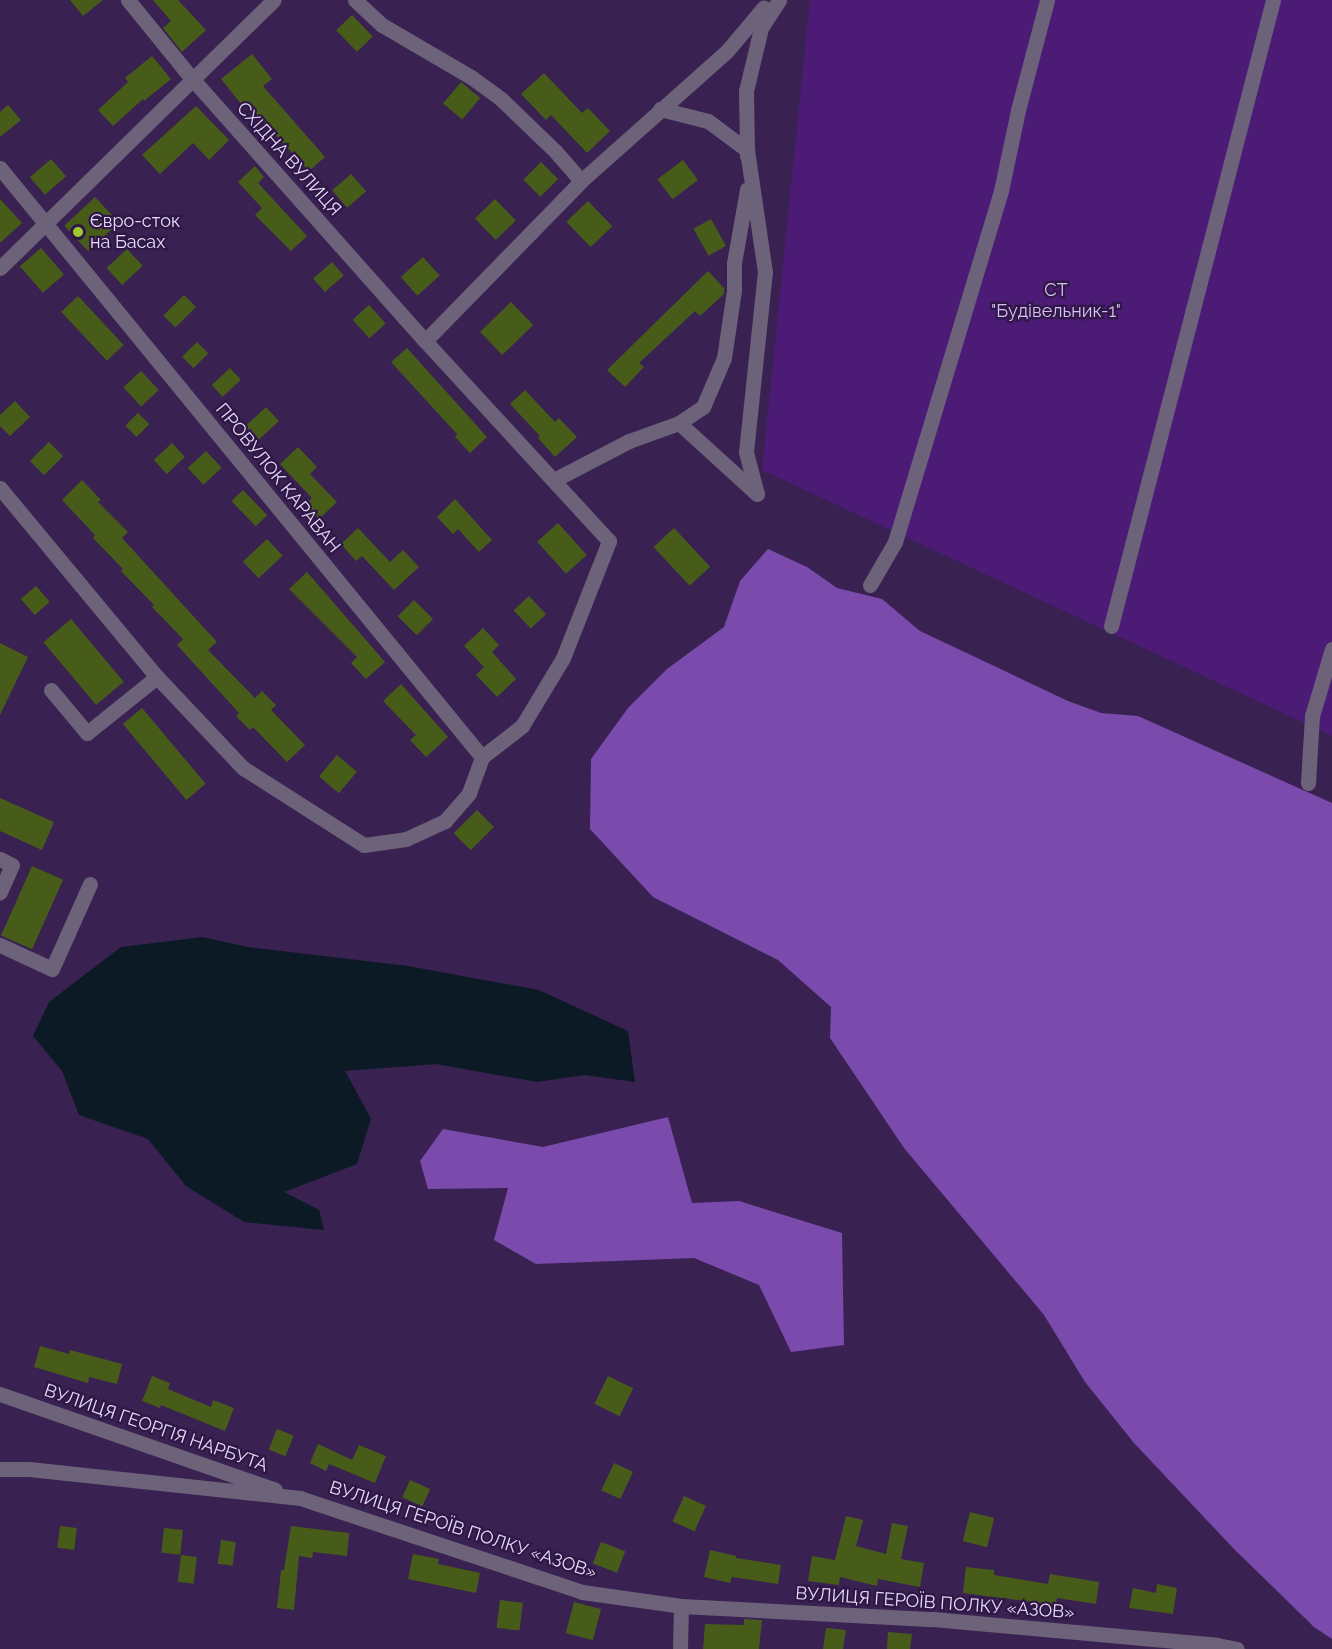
<!DOCTYPE html>
<html>
<head>
<meta charset="utf-8">
<style>
	body { margin:0 }
	#map { position:relative; width:1332px; height:1649px; overflow:hidden; background:#392151; font-family:Raleway,sans-serif }
	div>[style] { position:absolute }
	[style*='--x'] { left:calc(var(--x)*1px); top:calc(var(--y)*1px); width:calc(var(--w)*1px); rotate:calc(var(--a)*1deg) }
	.green>* { inset:0; background:#4b1b75 }
	.forest>* { inset:0; background:#7b4aad }
	.water>* { inset:0; background:#0c1a26 }
	.building>* { inset:0; background:#485c1a; transform-origin:0 0 }
	.minor>* { height:15px; margin:-7.5px; padding:0 7.5px; transform-origin:7.5px; border-radius:7.5px; background:#6c627a }
	.dots>* { width:16px; height:16px; translate:-50% -50%; box-sizing:border-box; border:3px solid #2f1746; border-radius:50% }
	span { translate:-50% -50%; white-space:nowrap; text-align:center; line-height:1.15; -webkit-text-stroke:4.5px #2f1746; paint-order:stroke }
	.street-label { font-size:18px; color:#e7dbf9 }
	.poi-label { font-size:18px; color:#e7dbf9 }
	.left { translate:0 -50%; text-align:left }
	.park-label { font-size:18px; color:#d7c1f4 }
</style>
</head>
<body>
<div id="map">
	<div class="green">
		<i style="clip-path:polygon(810px 0,1332px 0,1332px 736px,762px 470px)"></i>
	</div>
	<div class="forest">
		<i style="clip-path:polygon(768px 549px,807px 567px,837px 588px,882px 599px,920px 631px,1068px 701px,1101px 713px,1138px 716px,1332px 803px,1332px 1639px,1314px 1627px,1234px 1549px,1134px 1443px,1085px 1382px,1044px 1315px,904px 1148px,830px 1038px,831px 1007px,778px 960px,653px 897px,590px 829px,591px 759px,628px 708px,667px 669px,724px 627px,740px 581px)"></i>
		<i style="clip-path:polygon(668px 1117px,692px 1203px,739px 1201px,842px 1233px,844px 1345px,791px 1352px,759px 1285px,694px 1258px,536px 1264px,494px 1240px,508px 1188px,428px 1189px,420px 1161px,443px 1129px,543px 1147px)"></i>
	</div>
	<div class="water">
		<i style="clip-path:polygon(203px 937px,247px 947px,408px 966px,539px 990px,628px 1031px,635px 1082px,585px 1075px,537px 1082px,436px 1064px,345px 1071px,371px 1119px,357px 1164px,284px 1192px,319px 1210px,324px 1230px,244px 1222px,186px 1186px,148px 1139px,79px 1115px,62px 1071px,33px 1036px,49px 1002px,121px 947px)"></i>
	</div>
	<div class="building">
		<i style="clip-path:polygon(70px 0,103px 0,83px 16px)"></i>
		<i style="clip-path:polygon(153px 0,178px 0,206px 30px,182px 52px,163px 28px,171px 21px)"></i>
		<i style="left:352px;top:15px;width:30px;height:22px;rotate:46deg"></i>
		<i style="clip-path:polygon(252px 54px,272px 79px,263px 86px,325px 157px,309px 171px,244px 101px,241px 104px,221px 79px)"></i>
		<i style="clip-path:polygon(152px 56px,171px 79px,144px 101px,143px 99px,113px 126px,98px 110px,128px 82px,125px 78px)"></i>
		<i style="clip-path:polygon(544px 73px,582px 113px,588px 108px,610px 131px,587px 153px,551px 115px,546px 120px,521px 94px)"></i>
		<i style="left:461px;top:82px;width:25px;height:28px;rotate:40deg"></i>
		<i style="clip-path:polygon(8px 105px,21px 120px,0 137px,0 112px)"></i>
		<i style="clip-path:polygon(196px 106px,229px 140px,209px 160px,193px 143px,160px 174px,142px 155px)"></i>
		<i style="left:51px;top:159px;width:23px;height:28px;rotate:49deg"></i>
		<i style="left:683px;top:160px;width:25px;height:32px;rotate:53deg"></i>
		<i style="left:541px;top:162px;width:24px;height:25px;rotate:45deg"></i>
		<i style="clip-path:polygon(255px 166px,264px 177px,258px 183px,307px 236px,291px 251px,255px 215px,262px 208px,238px 182px)"></i>
		<i style="left:351px;top:174px;width:23px;height:25px;rotate:49deg"></i>
		<i style="left:95px;top:197px;width:35px;height:42px;rotate:47deg"></i>
		<i style="clip-path:polygon(0 199px,22px 223px,0 243px)"></i>
		<i style="left:495px;top:199px;width:30px;height:28px;rotate:46deg"></i>
		<i style="left:588px;top:201px;width:35px;height:30px;rotate:46deg"></i>
		<i style="left:711px;top:219px;width:31px;height:20px;rotate:61deg"></i>
		<i style="left:41px;top:248px;width:35px;height:28px;rotate:49deg"></i>
		<i style="left:127px;top:249px;width:23px;height:28px;rotate:47deg"></i>
		<i style="left:423px;top:257px;width:25px;height:30px;rotate:48deg"></i>
		<i style="left:332px;top:262px;width:18px;height:25px;rotate:49deg"></i>
		<i style="clip-path:polygon(708px 271px,724px 288px,724px 294px,700px 316px,695px 311px,639px 363px,644px 367px,625px 387px,607px 370px)"></i>
		<i style="left:184px;top:295px;width:17px;height:29px;rotate:45deg"></i>
		<i style="left:78px;top:296px;width:67px;height:23px;rotate:47deg"></i>
		<i style="left:511px;top:302px;width:32px;height:43px;rotate:46deg"></i>
		<i style="left:369px;top:305px;width:25px;height:22px;rotate:48deg"></i>
		<i style="left:197px;top:342px;width:16px;height:21px;rotate:45deg"></i>
		<i style="clip-path:polygon(407px 348px,487px 437px,470px 453px,455px 437px,457px 434px,391px 362px)"></i>
		<i style="left:230px;top:368px;width:16px;height:25px;rotate:47deg"></i>
		<i style="left:141px;top:371px;width:26px;height:24px;rotate:47deg"></i>
		<i style="clip-path:polygon(525px 390px,555px 422px,559px 418px,577px 437px,555px 457px,538px 438px,540px 436px,510px 404px)"></i>
		<i style="clip-path:polygon(15px 401px,30px 417px,10px 436px,0 426px,0 415px)"></i>
		<i style="left:266px;top:407px;width:19px;height:29px;rotate:47deg"></i>
		<i style="left:138px;top:413px;width:16px;height:18px;rotate:45deg"></i>
		<i style="left:49px;top:442px;width:20px;height:27px;rotate:45deg"></i>
		<i style="left:172px;top:443px;width:19px;height:25px;rotate:47deg"></i>
		<i style="clip-path:polygon(298px 447px,317px 467px,310px 474px,337px 502px,319px 519px,305px 505px,312px 498px,280px 464px)"></i>
		<i style="left:206px;top:451px;width:23px;height:25px;rotate:47deg"></i>
		<i style="clip-path:polygon(82px 480px,101px 500px,98px 502px,128px 532px,122px 538px,217px 642px,208px 650px,255px 698px,262px 691px,276px 705px,271px 710px,305px 745px,287px 762px,253px 727px,250px 730px,236px 716px,239px 713px,177px 645px,183px 639px,152px 607px,154px 605px,121px 571px,123px 569px,93px 538px,95px 535px,62px 500px)"></i>
		<i style="left:243px;top:490px;width:35px;height:16px;rotate:46deg"></i>
		<i style="clip-path:polygon(455px 499px,492px 540px,479px 552px,458px 529px,453px 534px,437px 517px)"></i>
		<i style="left:558px;top:523px;width:43px;height:28px;rotate:48deg"></i>
		<i style="clip-path:polygon(358px 528px,390px 562px,403px 550px,419px 567px,394px 590px,362px 556px,356px 561px,341px 544px)"></i>
		<i style="left:674px;top:528px;width:53px;height:28px;rotate:47deg"></i>
		<i style="left:267px;top:539px;width:23px;height:33px;rotate:47deg"></i>
		<i style="clip-path:polygon(307px 572px,385px 662px,366px 679px,351px 663px,357px 657px,289px 589px)"></i>
		<i style="left:36px;top:586px;width:21px;height:20px;rotate:49deg"></i>
		<i style="left:529px;top:596px;width:25px;height:21px;rotate:47deg"></i>
		<i style="left:414px;top:600px;width:27px;height:23px;rotate:45deg"></i>
		<i style="left:71px;top:619px;width:82px;height:36px;rotate:50deg"></i>
		<i style="clip-path:polygon(483px 628px,499px 645px,492px 652px,516px 679px,497px 697px,476px 675px,484px 667px,464px 646px)"></i>
		<i style="clip-path:polygon(0 643px,28px 657px,0 715px)"></i>
		<i style="clip-path:polygon(401px 684px,448px 737px,426px 757px,410px 740px,416px 735px,383px 701px)"></i>
		<i style="left:142px;top:708px;width:99px;height:25px;rotate:50deg"></i>
		<i style="left:337px;top:755px;width:26px;height:28px;rotate:40deg"></i>
		<i style="clip-path:polygon(0 798px,54px 822px,42px 850px,0 831px)"></i>
		<i style="left:477px;top:810px;width:24px;height:33px;rotate:45deg"></i>
		<i style="left:32px;top:866px;width:34px;height:76px;rotate:24deg"></i>
		<i style="clip-path:polygon(40px 1346px,69px 1354px,70px 1350px,122px 1364px,117px 1384px,89px 1377px,88px 1383px,34px 1367px)"></i>
		<i style="clip-path:polygon(152px 1376px,170px 1383px,168px 1389px,211px 1407px,213px 1400px,234px 1408px,225px 1431px,161px 1405px,160px 1408px,142px 1401px)"></i>
		<i style="left:608px;top:1376px;width:28px;height:31px;rotate:26deg"></i>
		<i style="left:277px;top:1429px;width:18px;height:22px;rotate:22deg"></i>
		<i style="clip-path:polygon(318px 1444px,352px 1460px,359px 1445px,386px 1456px,375px 1483px,329px 1464px,326px 1471px,310px 1463px)"></i>
		<i style="left:614px;top:1463px;width:21px;height:30px;rotate:25deg"></i>
		<i style="left:410px;top:1480px;width:22px;height:19px;rotate:24deg"></i>
		<i style="left:684px;top:1496px;width:24px;height:28px;rotate:24deg"></i>
		<i style="left:970px;top:1512px;width:25px;height:30px;rotate:14deg"></i>
		<i style="clip-path:polygon(846px 1516px,863px 1520px,856px 1546px,886px 1554px,892px 1523px,908px 1526px,901px 1559px,924px 1563px,920px 1587px,878px 1579px,877px 1586px,840px 1577px,839px 1585px,808px 1581px,812px 1556px,835px 1560px)"></i>
		<i style="left:60px;top:1526px;width:17px;height:22px;rotate:7deg"></i>
		<i style="clip-path:polygon(291px 1526px,349px 1533px,347px 1556px,313px 1552px,312px 1558px,299px 1556px,294px 1610px,277px 1608px,281px 1570px,284px 1570px)"></i>
		<i style="left:164px;top:1528px;width:19px;height:25px;rotate:6deg"></i>
		<i style="left:221px;top:1540px;width:15px;height:24px;rotate:8deg"></i>
		<i style="left:601px;top:1542px;width:26px;height:23px;rotate:21deg"></i>
		<i style="clip-path:polygon(710px 1550px,736px 1556px,736px 1558px,781px 1565px,778px 1584px,732px 1577px,730px 1583px,704px 1577px)"></i>
		<i style="clip-path:polygon(413px 1554px,439px 1559px,438px 1564px,480px 1573px,476px 1593px,408px 1579px)"></i>
		<i style="left:181px;top:1555px;width:16px;height:27px;rotate:7deg"></i>
		<i style="clip-path:polygon(966px 1567px,994px 1570px,994px 1575px,1048px 1584px,1050px 1574px,1099px 1582px,1096px 1604px,1057px 1598px,1056px 1605px,963px 1593px)"></i>
		<i style="clip-path:polygon(1157px 1584px,1177px 1588px,1173px 1614px,1129px 1608px,1133px 1588px,1156px 1593px)"></i>
		<i style="left:500px;top:1600px;width:23px;height:28px;rotate:7deg"></i>
		<i style="left:574px;top:1602px;width:28px;height:32px;rotate:15deg"></i>
		<i style="clip-path:polygon(744px 1619px,762px 1620px,759px 1649px,703px 1649px,705px 1624px,744px 1625px)"></i>
		<i style="clip-path:polygon(826px 1628px,846px 1630px,843px 1649px,823px 1649px)"></i>
		<i style="clip-path:polygon(888px 1632px,912px 1634px,910px 1649px,887px 1649px)"></i>
	</div>
	<div class="minor">
		<i style="--x:355;--y:0;--w:37;--a:43"></i>
		<i style="--x:382;--y:25;--w:103;--a:30.3"></i>
		<i style="--x:471;--y:77;--w:37;--a:36"></i>
		<i style="--x:501;--y:99;--w:76;--a:43.9"></i>
		<i style="--x:556;--y:152;--w:38;--a:49"></i>
		<i style="--x:660;--y:109;--w:49;--a:14"></i>
		<i style="--x:708;--y:121;--w:49;--a:36.6"></i>
		<i style="--x:747;--y:150;--w:6;--a:90"></i>
		<i style="--x:0;--y:168;--w:761;--a:50.71"></i>
		<i style="--x:0;--y:268;--w:383;--a:-44.4"></i>
		<i style="--x:425;--y:341;--w:223;--a:-45.7"></i>
		<i style="--x:581;--y:181;--w:195;--a:-41.7"></i>
		<i style="--x:727;--y:51;--w:57;--a:-49.9"></i>
		<i style="--x:679;--y:423;--w:29;--a:-34"></i>
		<i style="--x:703;--y:407;--w:53;--a:-66.8"></i>
		<i style="--x:724;--y:358;--w:69;--a:-81.6"></i>
		<i style="--x:734;--y:290;--w:27;--a:-90"></i>
		<i style="--x:734;--y:263;--w:75;--a:-80"></i>
		<i style="--x:554;--y:480;--w:85;--a:-27.5"></i>
		<i style="--x:629;--y:441;--w:53;--a:-19.8"></i>
		<i style="--x:679;--y:423;--w:105;--a:42.3"></i>
		<i style="--x:0;--y:488;--w:246;--a:50.3"></i>
		<i style="--x:157;--y:677;--w:125;--a:46.6"></i>
		<i style="--x:243;--y:768;--w:143;--a:32.5"></i>
		<i style="--x:364;--y:845;--w:42;--a:-8.1"></i>
		<i style="--x:406;--y:839;--w:43;--a:-24.8"></i>
		<i style="--x:445;--y:821;--w:37;--a:-49"></i>
		<i style="--x:469;--y:793;--w:38;--a:-70"></i>
		<i style="--x:482;--y:757;--w:51;--a:-37.8"></i>
		<i style="--x:522;--y:726;--w:79;--a:-58.9"></i>
		<i style="--x:563;--y:658;--w:126;--a:-68.5"></i>
		<i style="--x:609;--y:541;--w:272;--a:-132.6"></i>
		<i style="--x:425;--y:341;--w:349;--a:-131.6"></i>
		<i style="--x:193;--y:80;--w:103;--a:-129.1"></i>
		<i style="--x:757;--y:494;--w:43;--a:-104.7"></i>
		<i style="--x:746;--y:452;--w:181;--a:-84"></i>
		<i style="--x:765;--y:272;--w:123;--a:-98.4"></i>
		<i style="--x:747;--y:150;--w:59;--a:-91"></i>
		<i style="--x:746;--y:91;--w:65;--a:-76.6"></i>
		<i style="--x:761;--y:28;--w:33;--a:-57"></i>
		<i style="--x:870;--y:585;--w:50;--a:-59.8"></i>
		<i style="--x:895;--y:542;--w:367;--a:-73.2"></i>
		<i style="--x:1001;--y:191;--w:83;--a:-78.1"></i>
		<i style="--x:1018;--y:110;--w:114;--a:-75.2"></i>
		<i style="--x:1111;--y:626;--w:647;--a:-75.49"></i>
		<i style="--x:51;--y:690;--w:56;--a:50.1"></i>
		<i style="--x:87;--y:733;--w:90;--a:-38.7"></i>
		<i style="--x:1308;--y:783;--w:67;--a:-86.6"></i>
		<i style="--x:1312;--y:716;--w:70;--a:-73.4"></i>
		<i style="--x:0;--y:859;--w:13;--a:27"></i>
		<i style="--x:12;--y:865;--w:30;--a:114"></i>
		<i style="--x:0;--y:945;--w:57;--a:24.8"></i>
		<i style="--x:52;--y:969;--w:93;--a:-65.9"></i>
		<i style="--x:0;--y:1394;--w:291;--a:19.2"></i>
		<i style="--x:0;--y:1469;--w:29;--a:0"></i>
		<i style="--x:29;--y:1469;--w:273;--a:6.1"></i>
		<i style="--x:300;--y:1498;--w:297;--a:18.4"></i>
		<i style="--x:582;--y:1592;--w:100;--a:8"></i>
		<i style="--x:681;--y:1606;--w:252;--a:3"></i>
		<i style="--x:933;--y:1619;--w:285;--a:5.2"></i>
		<i style="--x:1217;--y:1645;--w:20;--a:11"></i>
		<i style="--x:680;--y:1649;--w:43;--a:-88.7"></i>
	</div>
	<div class="dots">
		<i style="left:78px;top:232px;background:#9fca2d"></i>
	</div>
	<div class="street-label">
		<span style="left:289px;top:159px;rotate:48deg">СХІДНА ВУЛИЦЯ</span>
		<span style="left:278px;top:478px;rotate:51deg">ПРОВУЛОК КАРАВАН</span>
		<span style="left:156px;top:1428px;rotate:19deg">ВУЛИЦЯ ГЕОРГІЯ НАРБУТА</span>
		<span style="left:463px;top:1530px;rotate:18deg">ВУЛИЦЯ ГЕРОЇВ ПОЛКУ «АЗОВ»</span>
		<span style="left:935px;top:1603px;rotate:4deg">ВУЛИЦЯ ГЕРОЇВ ПОЛКУ «АЗОВ»</span>
	</div>
	<div class="poi-label">
		<span class="left" style="left:90px;top:232px">Євро-сток<br>на Басах</span>
	</div>
	<div class="park-label">
		<span style="left:1056px;top:301px">СТ<br>"Будівельник-1"</span>
	</div>
</div>
</body>
</html>
